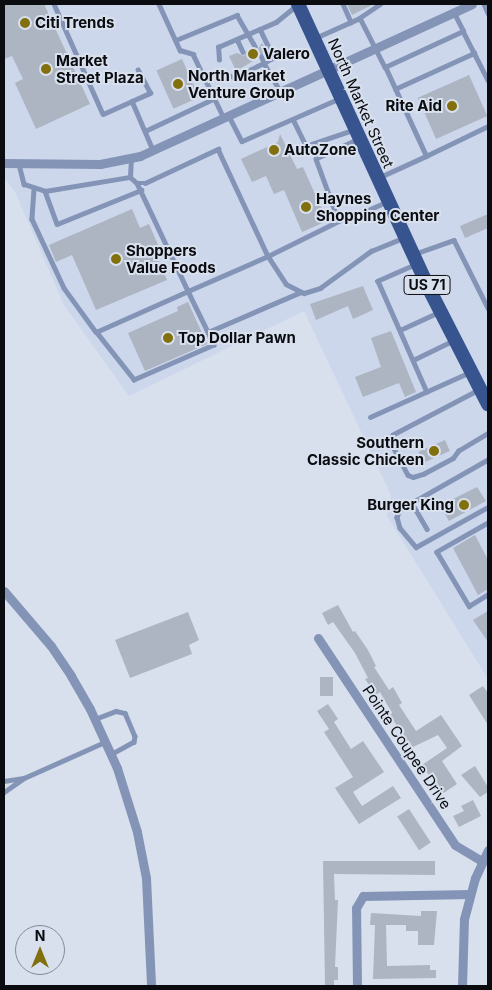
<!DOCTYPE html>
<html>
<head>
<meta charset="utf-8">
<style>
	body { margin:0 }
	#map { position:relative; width:492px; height:990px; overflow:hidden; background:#d8e0ee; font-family:Inter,sans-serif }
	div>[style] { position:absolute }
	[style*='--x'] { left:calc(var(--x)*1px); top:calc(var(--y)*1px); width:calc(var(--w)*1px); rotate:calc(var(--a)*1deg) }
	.built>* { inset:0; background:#ccd7ec }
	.building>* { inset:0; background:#adb4c2; transform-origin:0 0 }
	.service>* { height:4.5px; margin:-2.25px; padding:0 2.25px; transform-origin:2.25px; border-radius:2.25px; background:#8394b6 }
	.minor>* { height:9px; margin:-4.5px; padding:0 4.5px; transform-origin:4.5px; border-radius:4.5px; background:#8394b6 }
	.primary>* { height:14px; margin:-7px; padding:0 7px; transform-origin:7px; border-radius:7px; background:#38548f }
	.dots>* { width:14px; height:14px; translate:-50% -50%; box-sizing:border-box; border:2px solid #d8e0ee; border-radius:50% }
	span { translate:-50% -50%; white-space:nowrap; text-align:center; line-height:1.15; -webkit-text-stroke:4px #d8e0ee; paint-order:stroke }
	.shield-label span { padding:1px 4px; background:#d8e0ee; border:1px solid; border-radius:4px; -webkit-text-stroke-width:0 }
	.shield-label { font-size:14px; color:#0a0c10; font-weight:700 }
	.poi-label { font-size:15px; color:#0a0c10; font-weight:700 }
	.left { translate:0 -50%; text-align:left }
	.right { translate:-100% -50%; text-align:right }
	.street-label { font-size:15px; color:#0a0c10 }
	.frame { position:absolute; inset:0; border:5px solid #0a0c10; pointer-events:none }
	.north { position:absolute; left:15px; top:925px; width:50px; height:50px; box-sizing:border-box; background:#d8e0ee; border:1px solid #868b95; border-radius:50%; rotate:0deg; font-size:14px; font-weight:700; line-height:20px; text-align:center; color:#0a0c10 }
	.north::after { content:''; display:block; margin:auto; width:18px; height:22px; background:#826f0e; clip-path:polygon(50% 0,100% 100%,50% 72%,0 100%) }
</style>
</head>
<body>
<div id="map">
	<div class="built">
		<i style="clip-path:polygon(4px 4px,488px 4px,488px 679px,387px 516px,391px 495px,304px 311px,129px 396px,64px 305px,15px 192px,4px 178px)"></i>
	</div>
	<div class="building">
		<i style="clip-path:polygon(4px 4px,44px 4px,90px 104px,36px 129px,15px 83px,23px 79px,12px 56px,4px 59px)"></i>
		<i style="clip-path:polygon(347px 4px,374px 4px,352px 15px)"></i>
		<i style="clip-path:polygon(262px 43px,268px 54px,259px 54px,257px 59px,236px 71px,229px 56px,237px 53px,244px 56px,247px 50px,257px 50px)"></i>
		<i style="left:182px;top:59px;width:42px;height:28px;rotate:66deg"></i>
		<i style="left:469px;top:75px;width:45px;height:56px;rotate:66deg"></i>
		<i style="clip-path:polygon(280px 134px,297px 169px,303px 167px,327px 221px,302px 232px,284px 190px,274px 194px,266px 176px,252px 182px,241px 159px,278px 142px)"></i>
		<i style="clip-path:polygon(132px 209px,140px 228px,149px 224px,161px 252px,156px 254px,167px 280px,96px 310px,72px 255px,56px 262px,49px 245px)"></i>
		<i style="clip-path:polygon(488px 214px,488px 228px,465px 238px,460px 226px)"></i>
		<i style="clip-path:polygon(363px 286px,373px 310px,353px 319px,348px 306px,316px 320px,310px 304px)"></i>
		<i style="clip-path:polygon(188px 302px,207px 344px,145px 371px,128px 333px,178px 311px,177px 307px)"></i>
		<i style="clip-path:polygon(391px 331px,416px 392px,405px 397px,399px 383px,363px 397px,355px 377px,381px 367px,371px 338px)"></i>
		<i style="left:445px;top:440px;width:12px;height:29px;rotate:66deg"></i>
		<i style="clip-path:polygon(477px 487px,486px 501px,449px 521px,442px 509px,455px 502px,453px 499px)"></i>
		<i style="clip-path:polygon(475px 535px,488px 560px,488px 589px,478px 595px,453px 548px)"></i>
		<i style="clip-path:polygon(338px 605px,353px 632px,355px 631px,368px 650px,376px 666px,374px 667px,389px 690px,393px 687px,402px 703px,399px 705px,416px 731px,441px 715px,462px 746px,442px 761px,457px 784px,442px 794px,422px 765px,447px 748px,438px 735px,411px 748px,390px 715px,392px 713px,380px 692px,376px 695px,365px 679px,368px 678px,355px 653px,333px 622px,328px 625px,322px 613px)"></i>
		<i style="clip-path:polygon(488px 611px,488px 642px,473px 620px)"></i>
		<i style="clip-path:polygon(188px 612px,199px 640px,189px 645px,192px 654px,130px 678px,115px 640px)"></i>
		<i style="left:320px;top:677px;width:13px;height:19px"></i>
		<i style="clip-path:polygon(483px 686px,488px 693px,488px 725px,469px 695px)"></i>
		<i style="clip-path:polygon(328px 704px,338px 719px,334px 722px,351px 749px,363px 741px,384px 772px,353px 792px,362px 806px,393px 786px,401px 798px,359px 824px,335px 788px,353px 777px,324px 732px,329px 729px,317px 711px)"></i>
		<i style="clip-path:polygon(475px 766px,488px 787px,488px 792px,480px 797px,461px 775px)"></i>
		<i style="clip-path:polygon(473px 800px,481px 816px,459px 827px,453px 816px,464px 811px,461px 806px)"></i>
		<i style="left:409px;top:809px;width:40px;height:14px;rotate:57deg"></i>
		<i style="clip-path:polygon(323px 861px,435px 861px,435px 875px,334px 874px,335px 900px,338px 900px,335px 967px,338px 967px,338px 980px,334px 980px,334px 986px,325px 986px)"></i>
		<i style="clip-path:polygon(421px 911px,437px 911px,434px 945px,418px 945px,418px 931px,406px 931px,406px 925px,386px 925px,387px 966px,430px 965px,430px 970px,436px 970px,436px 978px,373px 979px,375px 925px,370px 925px,371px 913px,421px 916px)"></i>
	</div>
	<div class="service">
		<i style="--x:54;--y:4;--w:120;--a:66"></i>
		<i style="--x:103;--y:114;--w:32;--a:-24"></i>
		<i style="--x:132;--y:101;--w:53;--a:66.8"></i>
		<i style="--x:159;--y:4;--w:51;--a:65.5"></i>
		<i style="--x:180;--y:50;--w:14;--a:17"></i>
		<i style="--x:193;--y:54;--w:71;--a:64.2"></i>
		<i style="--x:343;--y:4;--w:20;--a:66"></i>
		<i style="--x:381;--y:4;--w:25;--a:146"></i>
		<i style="--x:360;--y:18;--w:55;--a:63"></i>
		<i style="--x:385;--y:67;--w:86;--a:-24.8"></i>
		<i style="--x:463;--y:31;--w:20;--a:-117"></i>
		<i style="--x:484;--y:4;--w:10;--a:66"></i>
		<i style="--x:260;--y:29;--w:32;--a:64"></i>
		<i style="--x:274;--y:58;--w:11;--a:153"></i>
		<i style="--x:264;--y:63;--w:34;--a:60"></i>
		<i style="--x:463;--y:31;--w:55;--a:63"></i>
		<i style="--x:315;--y:38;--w:49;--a:-24"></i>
		<i style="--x:237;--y:39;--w:14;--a:65"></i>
		<i style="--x:176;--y:40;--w:66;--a:-22.3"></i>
		<i style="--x:237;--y:15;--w:36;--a:60"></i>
		<i style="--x:219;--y:60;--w:13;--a:-94"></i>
		<i style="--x:218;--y:47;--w:63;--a:-23.3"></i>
		<i style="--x:276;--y:22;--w:26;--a:-39"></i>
		<i style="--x:226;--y:74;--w:9;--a:21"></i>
		<i style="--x:234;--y:77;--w:33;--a:-25"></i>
		<i style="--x:264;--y:63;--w:7;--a:-117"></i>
		<i style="--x:395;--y:89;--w:87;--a:-24.5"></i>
		<i style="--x:132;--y:101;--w:20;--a:-24"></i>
		<i style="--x:150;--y:93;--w:26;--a:-118"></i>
		<i style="--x:229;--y:116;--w:28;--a:63"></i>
		<i style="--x:242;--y:141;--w:105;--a:-23.6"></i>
		<i style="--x:293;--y:119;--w:30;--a:64"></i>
		<i style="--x:306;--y:146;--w:50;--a:-18.8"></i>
		<i style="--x:145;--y:131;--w:77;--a:-25.2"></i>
		<i style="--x:359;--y:139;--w:47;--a:155.1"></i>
		<i style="--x:316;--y:159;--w:61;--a:69.8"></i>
		<i style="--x:337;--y:216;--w:10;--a:24"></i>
		<i style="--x:346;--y:220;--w:44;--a:-24.2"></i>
		<i style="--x:426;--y:156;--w:69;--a:-25.8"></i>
		<i style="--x:19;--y:164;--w:21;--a:76"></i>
		<i style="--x:24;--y:184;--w:22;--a:18"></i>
		<i style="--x:45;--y:191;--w:86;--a:-9.4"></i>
		<i style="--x:130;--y:177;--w:19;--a:-87"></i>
		<i style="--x:130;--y:177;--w:9;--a:41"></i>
		<i style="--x:137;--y:183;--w:8;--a:0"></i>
		<i style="--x:145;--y:183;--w:81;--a:-25"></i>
		<i style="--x:218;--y:149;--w:118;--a:65"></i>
		<i style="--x:268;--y:256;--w:81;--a:-26.3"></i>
		<i style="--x:380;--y:177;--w:51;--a:-24.5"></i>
		<i style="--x:426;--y:156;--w:98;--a:-114.7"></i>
		<i style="--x:137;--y:183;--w:119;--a:64.7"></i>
		<i style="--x:188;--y:291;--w:87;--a:-23.6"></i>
		<i style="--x:268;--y:256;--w:33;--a:57"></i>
		<i style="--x:286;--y:284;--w:20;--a:27"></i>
		<i style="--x:304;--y:293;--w:17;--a:-17"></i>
		<i style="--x:320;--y:288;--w:63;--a:-36"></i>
		<i style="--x:371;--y:251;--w:35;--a:-22"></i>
		<i style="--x:34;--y:189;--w:30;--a:94"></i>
		<i style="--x:32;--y:219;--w:76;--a:65.1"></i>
		<i style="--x:64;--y:288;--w:54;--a:54"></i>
		<i style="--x:45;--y:191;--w:35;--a:70"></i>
		<i style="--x:57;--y:224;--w:91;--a:-22"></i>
		<i style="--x:414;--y:254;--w:42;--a:-19.3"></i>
		<i style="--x:454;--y:240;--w:76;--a:63.4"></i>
		<i style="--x:417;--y:264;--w:43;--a:156.4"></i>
		<i style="--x:378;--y:281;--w:121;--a:66.2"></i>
		<i style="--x:400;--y:330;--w:43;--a:-24.8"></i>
		<i style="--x:208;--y:332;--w:14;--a:65"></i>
		<i style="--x:214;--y:345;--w:87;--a:156.4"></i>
		<i style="--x:134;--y:380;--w:61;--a:-128.4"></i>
		<i style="--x:96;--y:332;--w:101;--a:-24"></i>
		<i style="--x:188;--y:291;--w:46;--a:64"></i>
		<i style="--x:208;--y:332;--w:101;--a:-23.3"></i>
		<i style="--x:413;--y:360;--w:43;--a:-26"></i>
		<i style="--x:479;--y:390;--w:97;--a:152.4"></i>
		<i style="--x:393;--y:435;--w:8;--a:104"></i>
		<i style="--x:391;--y:443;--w:36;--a:62"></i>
		<i style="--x:408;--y:475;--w:5;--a:22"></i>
		<i style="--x:413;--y:477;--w:10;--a:-17"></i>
		<i style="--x:423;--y:474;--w:34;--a:-28"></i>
		<i style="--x:453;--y:458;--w:9;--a:-54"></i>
		<i style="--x:458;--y:451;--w:35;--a:-31"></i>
		<i style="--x:370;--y:417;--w:110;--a:-24.2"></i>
		<i style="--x:488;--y:460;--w:101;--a:150.4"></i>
		<i style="--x:400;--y:510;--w:8;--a:113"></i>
		<i style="--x:397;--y:517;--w:11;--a:75"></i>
		<i style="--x:400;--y:528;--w:25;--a:50"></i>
		<i style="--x:416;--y:547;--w:82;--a:-29.1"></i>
		<i style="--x:412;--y:503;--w:30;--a:60"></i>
		<i style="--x:488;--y:523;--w:59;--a:150.4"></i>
		<i style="--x:437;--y:552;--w:63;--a:59.3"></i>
		<i style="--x:469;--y:606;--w:22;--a:-32"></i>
		<i style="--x:95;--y:719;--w:22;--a:-21"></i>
		<i style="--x:116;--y:711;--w:9;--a:13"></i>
		<i style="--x:125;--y:713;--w:25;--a:67"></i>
		<i style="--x:135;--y:736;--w:6;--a:99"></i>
		<i style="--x:134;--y:742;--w:26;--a:151"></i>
		<i style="--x:4;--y:781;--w:18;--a:-9"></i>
		<i style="--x:4;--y:792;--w:24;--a:-35"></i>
		<i style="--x:24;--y:778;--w:89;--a:-24"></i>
	</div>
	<div class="minor">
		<i style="--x:4;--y:163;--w:96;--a:0.6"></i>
		<i style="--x:100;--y:164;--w:41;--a:-11.3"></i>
		<i style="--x:140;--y:156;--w:365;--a:-24.6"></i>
		<i style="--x:4;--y:591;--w:72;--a:49.5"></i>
		<i style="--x:51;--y:646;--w:36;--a:56"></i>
		<i style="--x:71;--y:676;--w:38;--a:60"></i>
		<i style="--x:90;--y:709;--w:65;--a:65.4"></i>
		<i style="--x:117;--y:768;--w:67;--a:72.6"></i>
		<i style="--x:137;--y:832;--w:47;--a:78.9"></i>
		<i style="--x:146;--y:878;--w:108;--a:87.3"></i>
		<i style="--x:318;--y:638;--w:248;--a:56.5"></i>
		<i style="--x:455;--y:845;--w:31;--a:31"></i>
		<i style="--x:357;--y:986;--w:78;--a:-90.7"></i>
		<i style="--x:356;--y:908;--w:14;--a:-60"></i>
		<i style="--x:363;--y:896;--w:107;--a:-1.1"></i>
		<i style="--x:462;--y:986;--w:67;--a:-88.3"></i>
		<i style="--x:464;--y:919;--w:42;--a:-75"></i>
		<i style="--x:475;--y:878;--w:31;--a:-65"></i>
	</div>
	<div class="primary">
		<i style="--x:298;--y:4;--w:309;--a:65.3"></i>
		<i style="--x:427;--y:285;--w:134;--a:62.9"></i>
	</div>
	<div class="dots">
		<i style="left:25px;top:23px;background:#826f0e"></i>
		<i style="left:253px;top:54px;background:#826f0e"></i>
		<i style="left:46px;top:69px;background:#826f0e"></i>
		<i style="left:178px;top:84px;background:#826f0e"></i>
		<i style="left:452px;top:106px;background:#826f0e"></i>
		<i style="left:274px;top:150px;background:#826f0e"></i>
		<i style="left:306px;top:207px;background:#826f0e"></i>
		<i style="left:116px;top:259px;background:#826f0e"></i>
		<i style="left:168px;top:338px;background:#826f0e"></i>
		<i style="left:434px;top:451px;background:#826f0e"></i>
		<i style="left:464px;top:505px;background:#826f0e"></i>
	</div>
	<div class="shield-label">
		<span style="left:427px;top:285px">US 71</span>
	</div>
	<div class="poi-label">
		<span class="left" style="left:35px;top:23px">Citi Trends</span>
		<span class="left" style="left:263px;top:54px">Valero</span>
		<span class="left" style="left:56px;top:69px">Market<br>Street Plaza</span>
		<span class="left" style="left:188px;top:84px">North Market<br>Venture Group</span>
		<span class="right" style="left:442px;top:106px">Rite Aid</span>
		<span class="left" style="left:284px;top:150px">AutoZone</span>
		<span class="left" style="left:316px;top:207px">Haynes<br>Shopping Center</span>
		<span class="left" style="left:126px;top:259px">Shoppers<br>Value Foods</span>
		<span class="left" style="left:178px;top:338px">Top Dollar Pawn</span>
		<span class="right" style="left:424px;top:451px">Southern<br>Classic Chicken</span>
		<span class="right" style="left:454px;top:505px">Burger King</span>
	</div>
	<div class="street-label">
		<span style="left:361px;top:103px;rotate:66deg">North Market Street</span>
		<span style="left:407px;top:747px;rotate:56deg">Pointe Coupee Drive</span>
	</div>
	<div class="frame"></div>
	<div class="north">N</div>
</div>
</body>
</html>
